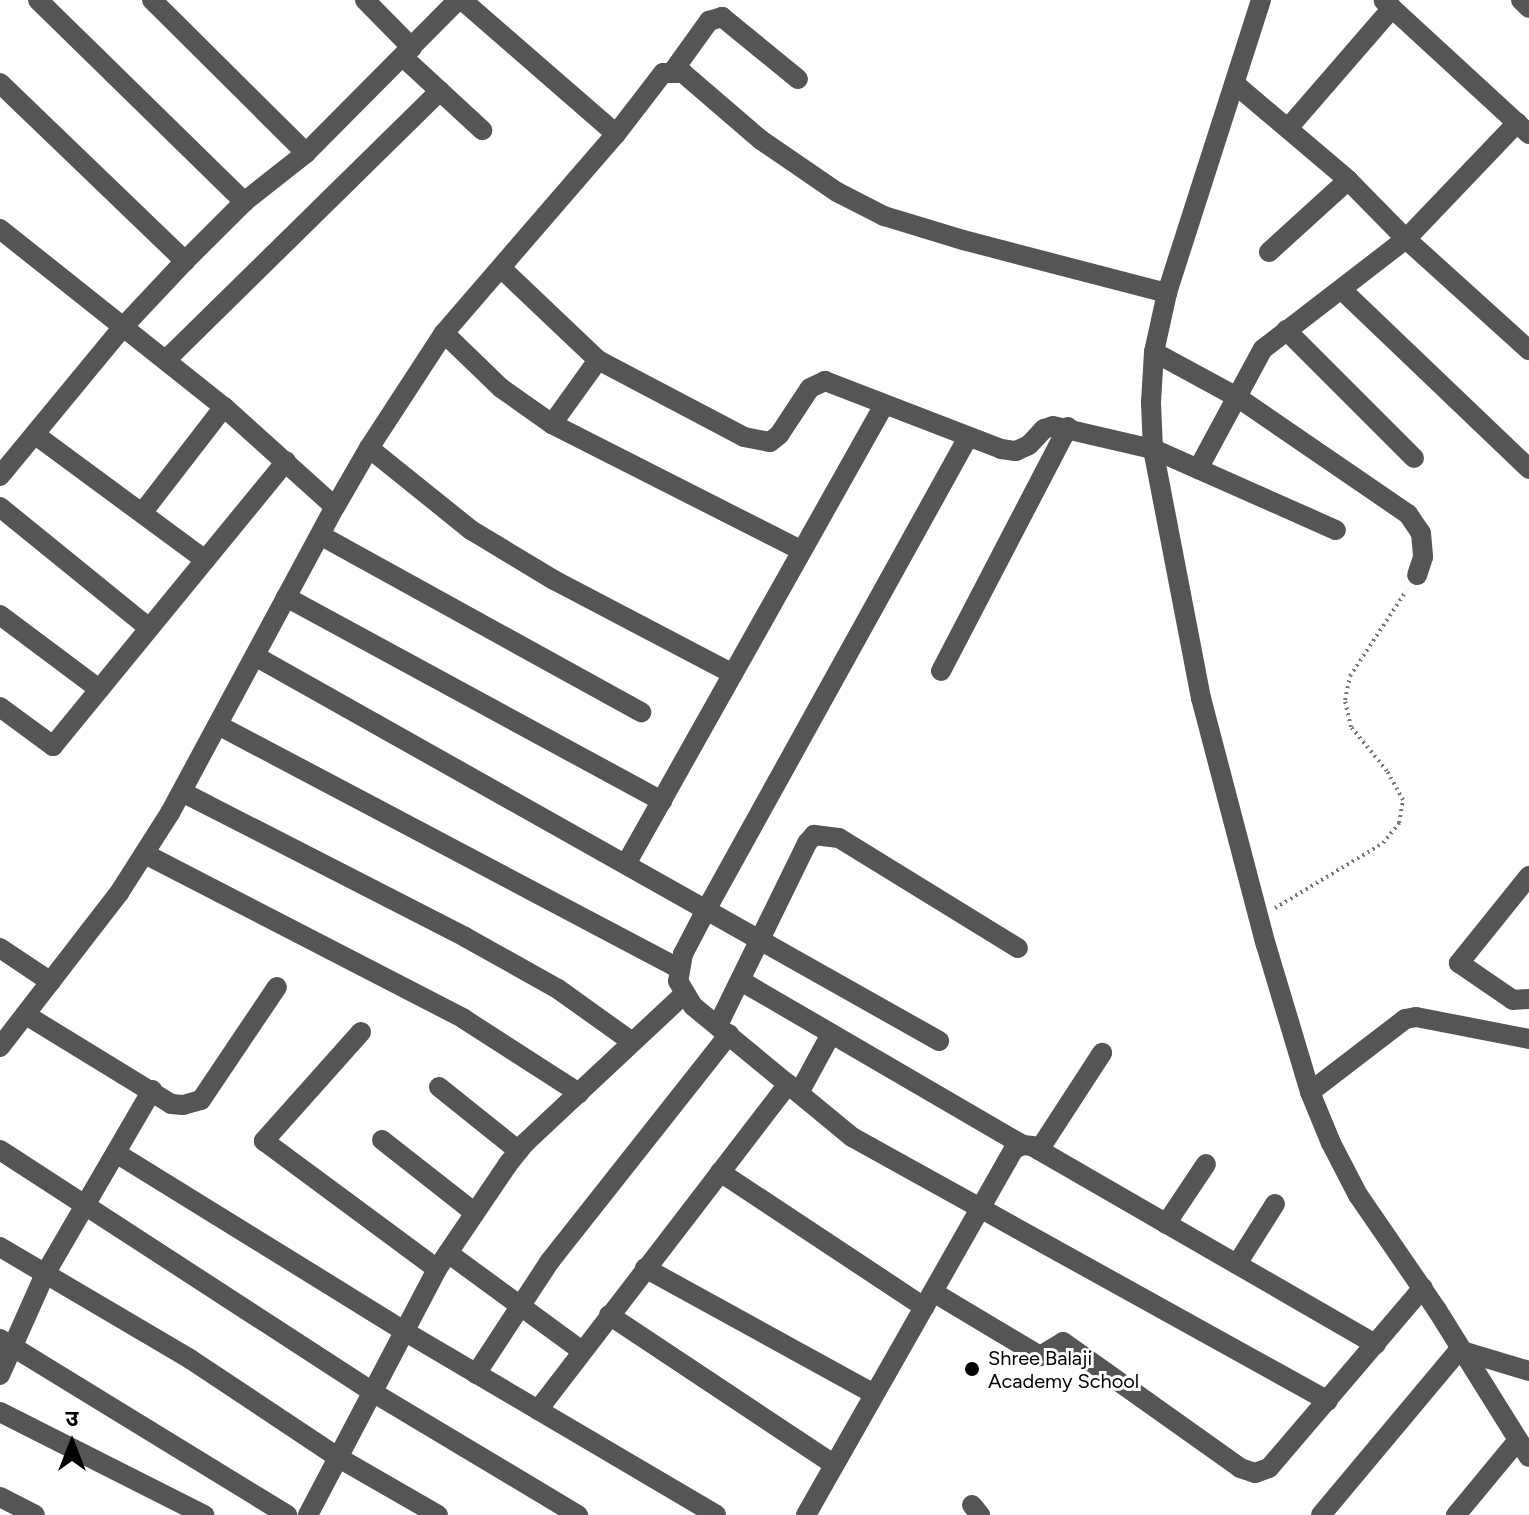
<!DOCTYPE html>
<html>
<head>
<meta charset="utf-8">
<style>
	body { margin:0 }
	#map { position:relative; width:1529px; height:1515px; overflow:hidden; background:#fff; font-family:Figtree,"Noto Sans Devanagari",sans-serif }
	div>[style] { position:absolute }
	[style*='--x'] { left:calc(var(--x)*1px); top:calc(var(--y)*1px); width:calc(var(--w)*1px); rotate:calc(var(--a)*1deg) }
	.path>* { height:4px; margin-top:-2px; transform-origin:0; background:repeating-linear-gradient(90deg,#777 0 2px,transparent 0 6px) }
	.minor>* { height:20px; margin:-10px; padding:0 10px; transform-origin:10px; border-radius:10px; background:#555 }
	.dots>* { width:22px; height:22px; translate:-50% -50%; box-sizing:border-box; border:4px solid #fff; border-radius:50% }
	span { translate:-50% -50%; white-space:nowrap; text-align:center; line-height:1.15; -webkit-text-stroke:6px #fff; paint-order:stroke }
	.poi-label { font-size:20px; color:#000 }
	.left { translate:0 -50%; text-align:left }
	.north { position:absolute; left:32px; top:1403px; width:80px; height:80px; -webkit-text-stroke:6px #fff; paint-order:stroke; rotate:0deg; font-size:22px; font-weight:700; line-height:32px; text-align:center; color:#000 }
	.north::after { content:''; display:block; margin:auto; width:28px; height:36px; background:#000; clip-path:polygon(50% 0,100% 100%,50% 72%,0 100%) }
</style>
</head>
<body>
<div id="map">
	<div class="path">
		<i style="--x:1275;--y:908;--w:126;--a:-31"></i>
		<i style="--x:1383;--y:843;--w:26;--a:-51"></i>
		<i style="--x:1399;--y:823;--w:23;--a:-80"></i>
		<i style="--x:1403;--y:800;--w:33;--a:-119"></i>
		<i style="--x:1387;--y:771;--w:57;--a:-129.3"></i>
		<i style="--x:1351;--y:727;--w:28;--a:-103"></i>
		<i style="--x:1345;--y:700;--w:25;--a:-78"></i>
		<i style="--x:1350;--y:676;--w:102;--a:-56.6"></i>
	</div>
	<div class="minor">
		<i style="--x:38;--y:0;--w:289;--a:44.4"></i>
		<i style="--x:152;--y:0;--w:217;--a:44.8"></i>
		<i style="--x:365;--y:0;--w:67;--a:45.6"></i>
		<i style="--x:462;--y:0;--w:204;--a:41"></i>
		<i style="--x:1261;--y:0;--w:308;--a:107.8"></i>
		<i style="--x:1167;--y:293;--w:60;--a:102.4"></i>
		<i style="--x:1154;--y:352;--w:51;--a:93.4"></i>
		<i style="--x:1151;--y:403;--w:46;--a:87.5"></i>
		<i style="--x:1153;--y:449;--w:254;--a:79.1"></i>
		<i style="--x:1201;--y:698;--w:255;--a:75.3"></i>
		<i style="--x:1266;--y:945;--w:153;--a:73.3"></i>
		<i style="--x:1310;--y:1092;--w:55;--a:67.6"></i>
		<i style="--x:1331;--y:1143;--w:59;--a:62.6"></i>
		<i style="--x:1358;--y:1195;--w:140;--a:55.5"></i>
		<i style="--x:1437;--y:1310;--w:173;--a:58"></i>
		<i style="--x:1521;--y:0;--w:11;--a:45"></i>
		<i style="--x:1392;--y:8;--w:186;--a:42.6"></i>
		<i style="--x:403;--y:57;--w:108;--a:42.7"></i>
		<i style="--x:673;--y:71;--w:62;--a:-54.2"></i>
		<i style="--x:709;--y:21;--w:14;--a:-17"></i>
		<i style="--x:722;--y:17;--w:98;--a:39.2"></i>
		<i style="--x:0;--y:83;--w:257;--a:43.9"></i>
		<i style="--x:1235;--y:84;--w:148;--a:40.3"></i>
		<i style="--x:1348;--y:180;--w:83;--a:45.5"></i>
		<i style="--x:1406;--y:239;--w:166;--a:42.1"></i>
		<i style="--x:1289;--y:127;--w:157;--a:-49.1"></i>
		<i style="--x:1392;--y:8;--w:11;--a:-139"></i>
		<i style="--x:0;--y:229;--w:286;--a:38.5"></i>
		<i style="--x:224;--y:407;--w:149;--a:42"></i>
		<i style="--x:1269;--y:252;--w:107;--a:-42.3"></i>
		<i style="--x:501;--y:268;--w:134;--a:43.5"></i>
		<i style="--x:598;--y:360;--w:165;--a:27.8"></i>
		<i style="--x:744;--y:437;--w:26;--a:11"></i>
		<i style="--x:770;--y:442;--w:11;--a:-38"></i>
		<i style="--x:779;--y:435;--w:56;--a:-56.6"></i>
		<i style="--x:810;--y:388;--w:17;--a:-25"></i>
		<i style="--x:825;--y:381;--w:189;--a:21.1"></i>
		<i style="--x:1001;--y:449;--w:15;--a:8"></i>
		<i style="--x:1016;--y:451;--w:14;--a:-25"></i>
		<i style="--x:1029;--y:445;--w:22;--a:-47"></i>
		<i style="--x:1044;--y:429;--w:9;--a:-18"></i>
		<i style="--x:1053;--y:426;--w:103;--a:13"></i>
		<i style="--x:1153;--y:449;--w:200;--a:23.9"></i>
		<i style="--x:1342;--y:290;--w:259;--a:43.7"></i>
		<i style="--x:1286;--y:330;--w:181;--a:45"></i>
		<i style="--x:444;--y:333;--w:79;--a:44"></i>
		<i style="--x:501;--y:388;--w:62;--a:35.2"></i>
		<i style="--x:552;--y:424;--w:280;--a:26.9"></i>
		<i style="--x:1154;--y:352;--w:94;--a:28.5"></i>
		<i style="--x:1237;--y:397;--w:207;--a:34.4"></i>
		<i style="--x:1408;--y:514;--w:23;--a:56"></i>
		<i style="--x:1421;--y:533;--w:24;--a:85"></i>
		<i style="--x:1423;--y:557;--w:19;--a:108"></i>
		<i style="--x:166;--y:360;--w:384;--a:-44.5"></i>
		<i style="--x:552;--y:424;--w:79;--a:-54.3"></i>
		<i style="--x:37;--y:436;--w:209;--a:36.4"></i>
		<i style="--x:967;--y:439;--w:538;--a:118.99"></i>
		<i style="--x:706;--y:910;--w:50;--a:117.6"></i>
		<i style="--x:683;--y:954;--w:27;--a:100"></i>
		<i style="--x:678;--y:981;--w:29;--a:59"></i>
		<i style="--x:693;--y:1006;--w:206;--a:39.5"></i>
		<i style="--x:852;--y:1137;--w:544;--a:29.01"></i>
		<i style="--x:369;--y:448;--w:131;--a:38.8"></i>
		<i style="--x:471;--y:530;--w:97;--a:31.1"></i>
		<i style="--x:554;--y:580;--w:202;--a:27.7"></i>
		<i style="--x:1198;--y:469;--w:136;--a:-61.6"></i>
		<i style="--x:1263;--y:349;--w:180;--a:-37.6"></i>
		<i style="--x:1406;--y:239;--w:161;--a:-46.3"></i>
		<i style="--x:0;--y:476;--w:193;--a:-50.5"></i>
		<i style="--x:123;--y:327;--w:91;--a:-46.8"></i>
		<i style="--x:185;--y:261;--w:83;--a:-45"></i>
		<i style="--x:244;--y:202;--w:79;--a:-38.3"></i>
		<i style="--x:306;--y:153;--w:216;--a:-45.2"></i>
		<i style="--x:0;--y:507;--w:192;--a:39.1"></i>
		<i style="--x:142;--y:513;--w:134;--a:-52.3"></i>
		<i style="--x:320;--y:535;--w:367;--a:28.9"></i>
		<i style="--x:286;--y:597;--w:428;--a:28.5"></i>
		<i style="--x:0;--y:615;--w:124;--a:36.8"></i>
		<i style="--x:255;--y:656;--w:785;--a:29.37"></i>
		<i style="--x:941;--y:671;--w:275;--a:-62.5"></i>
		<i style="--x:0;--y:707;--w:66;--a:36.3"></i>
		<i style="--x:53;--y:746;--w:368;--a:-50.7"></i>
		<i style="--x:218;--y:725;--w:520;--a:27.85"></i>
		<i style="--x:182;--y:792;--w:318;--a:27.1"></i>
		<i style="--x:465;--y:937;--w:107;--a:29.2"></i>
		<i style="--x:558;--y:989;--w:91;--a:35.6"></i>
		<i style="--x:145;--y:854;--w:359;--a:27.3"></i>
		<i style="--x:464;--y:1019;--w:137;--a:32.8"></i>
		<i style="--x:626;--y:864;--w:527;--a:-60.66"></i>
		<i style="--x:1529;--y:876;--w:112;--a:128.8"></i>
		<i style="--x:1459;--y:963;--w:65;--a:34.4"></i>
		<i style="--x:1513;--y:1000;--w:16;--a:-4"></i>
		<i style="--x:0;--y:948;--w:61;--a:33.7"></i>
		<i style="--x:741;--y:981;--w:326;--a:30.2"></i>
		<i style="--x:26;--y:1015;--w:170;--a:31.5"></i>
		<i style="--x:171;--y:1104;--w:12;--a:5"></i>
		<i style="--x:183;--y:1105;--w:19;--a:-16"></i>
		<i style="--x:201;--y:1100;--w:136;--a:-56.1"></i>
		<i style="--x:718;--y:1025;--w:203;--a:-63.9"></i>
		<i style="--x:807;--y:843;--w:11;--a:-49"></i>
		<i style="--x:814;--y:835;--w:25;--a:7"></i>
		<i style="--x:839;--y:838;--w:210;--a:31.6"></i>
		<i style="--x:361;--y:1032;--w:146;--a:131.7"></i>
		<i style="--x:264;--y:1141;--w:215;--a:36.5"></i>
		<i style="--x:0;--y:1047;--w:195;--a:-52.3"></i>
		<i style="--x:119;--y:893;--w:95;--a:-57.5"></i>
		<i style="--x:170;--y:813;--w:348;--a:-61.7"></i>
		<i style="--x:335;--y:507;--w:68;--a:-60"></i>
		<i style="--x:369;--y:448;--w:137;--a:-56.9"></i>
		<i style="--x:444;--y:333;--w:263;--a:-49.2"></i>
		<i style="--x:616;--y:134;--w:77;--a:-52.4"></i>
		<i style="--x:663;--y:73;--w:20;--a:0"></i>
		<i style="--x:683;--y:73;--w:103;--a:40.7"></i>
		<i style="--x:761;--y:140;--w:92;--a:34.4"></i>
		<i style="--x:837;--y:192;--w:53;--a:27.1"></i>
		<i style="--x:884;--y:216;--w:83;--a:16.9"></i>
		<i style="--x:963;--y:240;--w:211;--a:14.6"></i>
		<i style="--x:439;--y:1087;--w:102;--a:38.7"></i>
		<i style="--x:1310;--y:1092;--w:120;--a:-37.5"></i>
		<i style="--x:1405;--y:1019;--w:11;--a:-10"></i>
		<i style="--x:1416;--y:1017;--w:115;--a:11"></i>
		<i style="--x:799;--y:1093;--w:67;--a:-61.5"></i>
		<i style="--x:382;--y:1140;--w:118;--a:38.1"></i>
		<i style="--x:0;--y:1150;--w:446;--a:33"></i>
		<i style="--x:374;--y:1393;--w:238;--a:30.9"></i>
		<i style="--x:1039;--y:1150;--w:116;--a:-57"></i>
		<i style="--x:116;--y:1153;--w:339;--a:31.7"></i>
		<i style="--x:404;--y:1331;--w:362;--a:30.5"></i>
		<i style="--x:720;--y:1172;--w:245;--a:33.5"></i>
		<i style="--x:1166;--y:1224;--w:72;--a:-56.3"></i>
		<i style="--x:0;--y:1247;--w:221;--a:30.5"></i>
		<i style="--x:190;--y:1359;--w:179;--a:33.6"></i>
		<i style="--x:339;--y:1458;--w:114;--a:29.9"></i>
		<i style="--x:448;--y:1253;--w:166;--a:36.2"></i>
		<i style="--x:1237;--y:1264;--w:71;--a:-57.7"></i>
		<i style="--x:645;--y:1268;--w:261;--a:28.8"></i>
		<i style="--x:933;--y:1292;--w:125;--a:30.9"></i>
		<i style="--x:1040;--y:1356;--w:27;--a:-31"></i>
		<i style="--x:1063;--y:1342;--w:217;--a:35.4"></i>
		<i style="--x:1240;--y:1468;--w:16;--a:18"></i>
		<i style="--x:1255;--y:1473;--w:15;--a:-20"></i>
		<i style="--x:1269;--y:1468;--w:237;--a:-49.5"></i>
		<i style="--x:609;--y:1315;--w:269;--a:33.6"></i>
		<i style="--x:0;--y:1339;--w:337;--a:31.5"></i>
		<i style="--x:476;--y:1374;--w:135;--a:-56.8"></i>
		<i style="--x:550;--y:1261;--w:289;--a:-51.7"></i>
		<i style="--x:0;--y:1375;--w:111;--a:-66"></i>
		<i style="--x:45;--y:1274;--w:213;--a:-59.8"></i>
		<i style="--x:538;--y:1410;--w:411;--a:-52.5"></i>
		<i style="--x:0;--y:1412;--w:229;--a:26.8"></i>
		<i style="--x:0;--y:1497;--w:39;--a:27"></i>
		<i style="--x:972;--y:1505;--w:13;--a:51"></i>
		<i style="--x:308;--y:1515;--w:278;--a:-62.3"></i>
		<i style="--x:437;--y:1269;--w:127;--a:-55.9"></i>
		<i style="--x:508;--y:1164;--w:27;--a:-51"></i>
		<i style="--x:525;--y:1143;--w:218;--a:-43.1"></i>
		<i style="--x:806;--y:1515;--w:407;--a:-60.4"></i>
		<i style="--x:1007;--y:1161;--w:14;--a:-60"></i>
		<i style="--x:1014;--y:1149;--w:10;--a:-24"></i>
		<i style="--x:1023;--y:1145;--w:9;--a:6"></i>
		<i style="--x:1032;--y:1146;--w:397;--a:30"></i>
		<i style="--x:1321;--y:1515;--w:215;--a:-50.1"></i>
		<i style="--x:1459;--y:1350;--w:73;--a:16.7"></i>
		<i style="--x:1456;--y:1515;--w:97;--a:-50.4"></i>
	</div>
	<div class="dots">
		<i style="left:972px;top:1369px;background:#000"></i>
	</div>
	<div class="poi-label">
		<span class="left" style="left:988px;top:1370px">Shree Balaji<br>Academy School</span>
	</div>
	<div class="north">उ</div>
</div>
</body>
</html>
